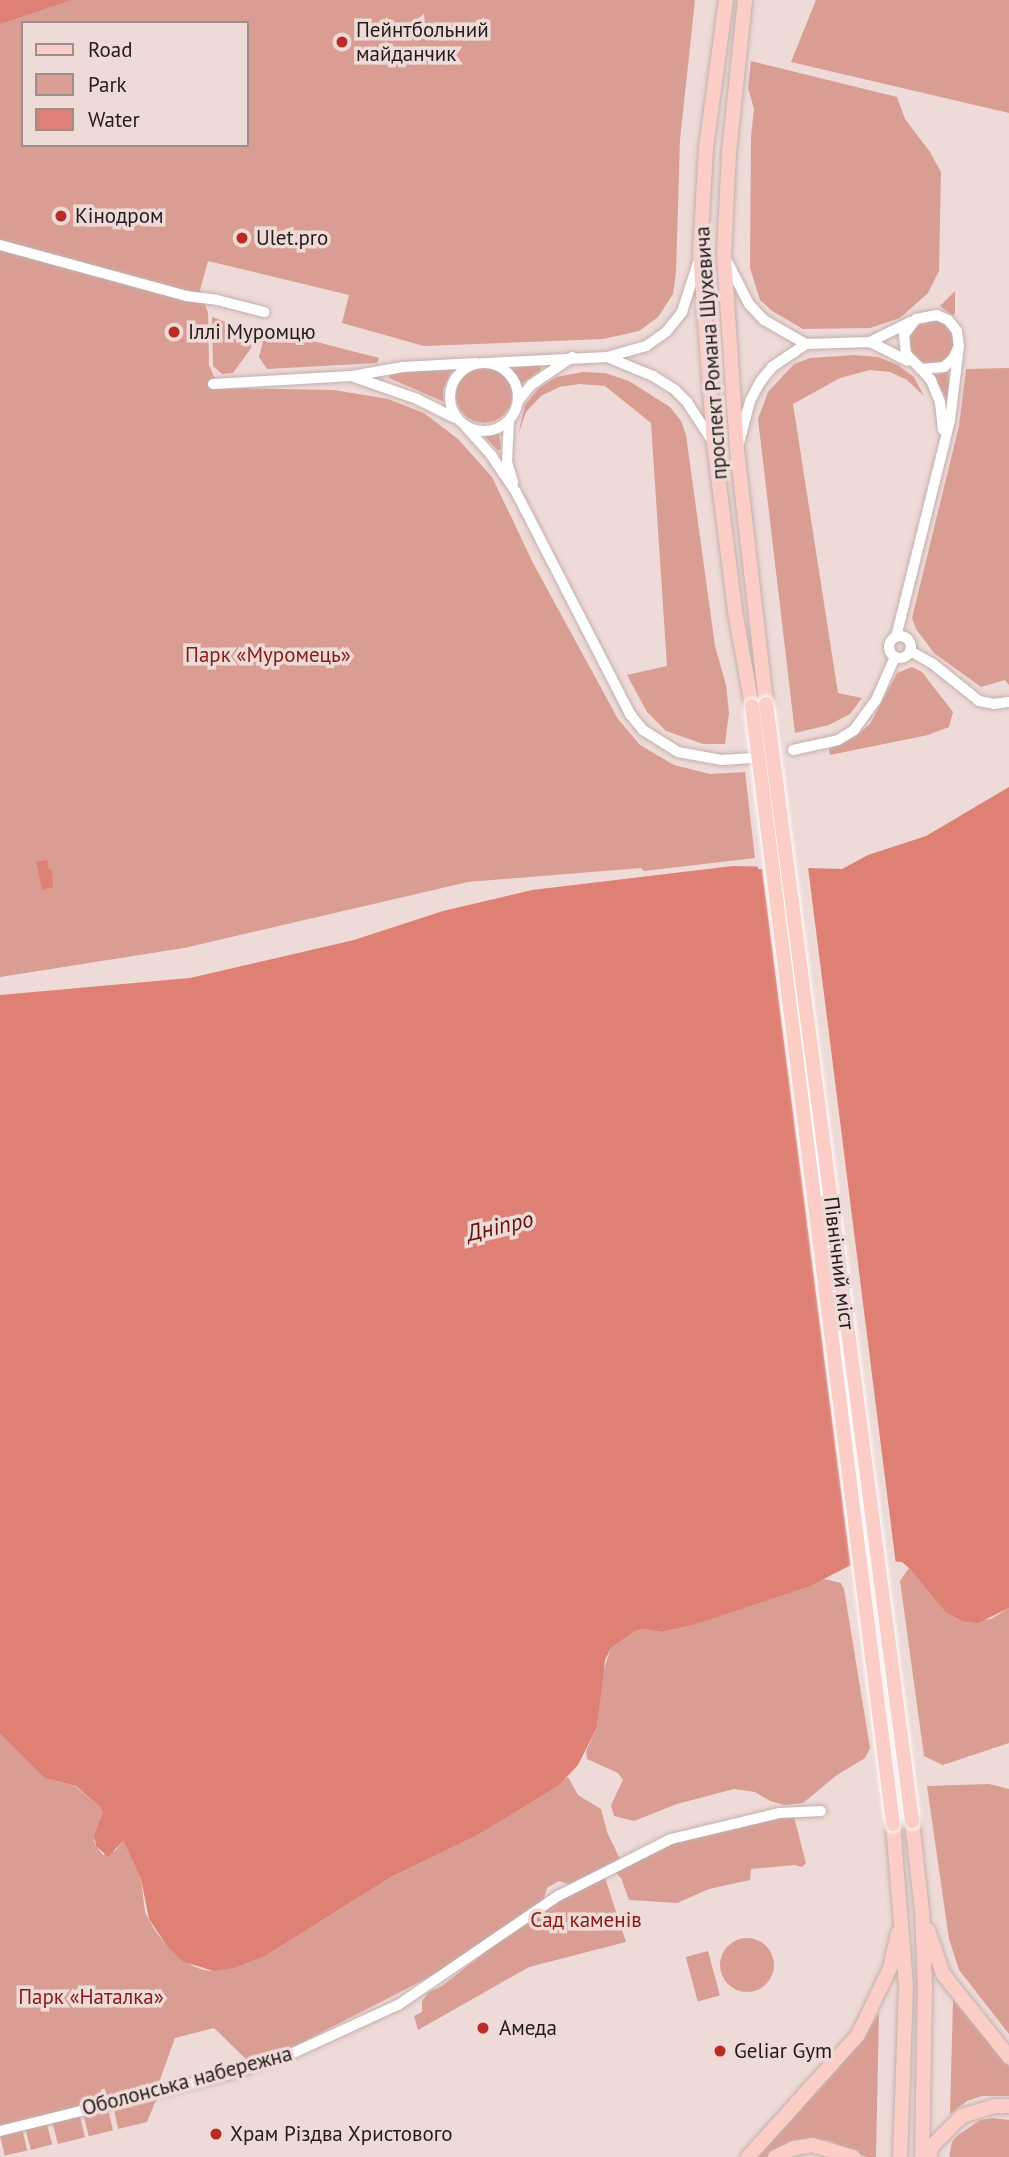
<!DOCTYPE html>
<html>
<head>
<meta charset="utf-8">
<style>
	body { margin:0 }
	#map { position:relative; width:1009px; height:2157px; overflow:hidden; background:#eedad7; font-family:"PT Sans",sans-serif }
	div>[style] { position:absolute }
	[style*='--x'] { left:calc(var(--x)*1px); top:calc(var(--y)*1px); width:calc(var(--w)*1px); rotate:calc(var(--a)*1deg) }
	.green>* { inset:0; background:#da9d94; transform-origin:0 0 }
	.round { border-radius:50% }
	.water>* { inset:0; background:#de8074 }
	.pier>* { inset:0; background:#eedad7 }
	.roads { filter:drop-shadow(0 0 2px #c3b0ad) drop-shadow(0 0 2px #c3b0ad) }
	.minor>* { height:10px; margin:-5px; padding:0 5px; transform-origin:5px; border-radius:5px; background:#fff }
	.minor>.ring { margin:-5px; padding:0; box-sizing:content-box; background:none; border:10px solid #fff; border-radius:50% }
	.major>* { height:14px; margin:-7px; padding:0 7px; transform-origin:7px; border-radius:7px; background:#fccdc6 }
	.bridges { filter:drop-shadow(0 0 2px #fff) drop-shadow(0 0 2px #fff) }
	.major-bridge>* { height:14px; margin:-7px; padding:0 7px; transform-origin:7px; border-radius:7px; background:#fccdc6 }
	.dots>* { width:19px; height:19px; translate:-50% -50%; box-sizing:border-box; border:4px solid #eedad7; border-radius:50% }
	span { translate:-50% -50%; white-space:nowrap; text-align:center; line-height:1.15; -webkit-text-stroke:7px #eedad7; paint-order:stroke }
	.poi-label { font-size:21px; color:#221b19 }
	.left { translate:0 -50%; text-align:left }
	.street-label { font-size:21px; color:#221b19 }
	.park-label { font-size:21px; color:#8a1915 }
	.water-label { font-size:23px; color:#66110d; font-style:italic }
	.legend { position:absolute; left:21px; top:21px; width:228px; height:126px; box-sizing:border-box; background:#eedad7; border:2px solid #9c8e8b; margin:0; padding:9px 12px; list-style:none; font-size:21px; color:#221b19 }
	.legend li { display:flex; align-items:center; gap:14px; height:35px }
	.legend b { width:35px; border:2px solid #9c8e8b }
</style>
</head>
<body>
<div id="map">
	<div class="green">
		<i style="clip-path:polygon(evenodd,0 0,695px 0,680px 140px,676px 272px,673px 294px,658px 317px,639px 331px,603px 339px,424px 346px,342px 323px,349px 295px,208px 261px,200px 290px,208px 313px,209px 365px,219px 388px,334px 390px,388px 399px,424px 413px,458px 439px,492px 477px,533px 563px,618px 719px,640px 745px,674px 765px,710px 774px,745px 772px,755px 858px,644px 871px,641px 868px,468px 882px,184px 948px,0 977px,0 0,23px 23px,247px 23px,247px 145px,23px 145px,23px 23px)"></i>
		<i style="clip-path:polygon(816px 0,1009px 0,1009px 113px,791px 62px)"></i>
		<i style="clip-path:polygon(751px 61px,897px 97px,905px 119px,930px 152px,941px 172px,939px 271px,928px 293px,900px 318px,870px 328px,803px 329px,772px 311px,760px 300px,750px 268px,751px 137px,754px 109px,748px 88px)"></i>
		<i style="clip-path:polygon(955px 291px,955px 313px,953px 316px,940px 306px)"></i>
		<i style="clip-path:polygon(212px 317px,247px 330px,252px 336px,254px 344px,233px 373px,222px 374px,213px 366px)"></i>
		<i class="round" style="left:909px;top:320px;width:44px;height:44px"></i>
		<i style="clip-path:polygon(274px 331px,379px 358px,377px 363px,267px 369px,259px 357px,263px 341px)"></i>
		<i style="clip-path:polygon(854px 355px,878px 357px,898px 365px,914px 377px,924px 396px,907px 380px,890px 372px,870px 370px,840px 378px,793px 404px,838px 693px,862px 698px,850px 714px,829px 725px,795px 733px,758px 419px,768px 392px,794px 364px,810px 358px)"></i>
		<i style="clip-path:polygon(540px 363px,541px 370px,520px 385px,510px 365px)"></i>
		<i class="round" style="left:456px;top:367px;width:56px;height:56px"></i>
		<i style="clip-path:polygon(453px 368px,443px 390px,444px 402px,389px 378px,392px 371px)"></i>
		<i style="clip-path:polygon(1009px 368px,1009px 685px,1005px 680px,981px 687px,934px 653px,916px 629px,912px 618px,959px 426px,966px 369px)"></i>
		<i style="clip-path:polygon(948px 371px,950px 396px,947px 399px,934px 379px,935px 375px)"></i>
		<i style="clip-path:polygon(583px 372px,605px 373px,629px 381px,670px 407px,681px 421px,686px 435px,715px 646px,726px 685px,729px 713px,725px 744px,703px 744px,666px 731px,647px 712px,627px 675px,667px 666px,651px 423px,605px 386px,580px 384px,559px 387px,541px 396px,526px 412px,518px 435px,525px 405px,539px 388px,556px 377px)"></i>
		<i style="clip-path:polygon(499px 431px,501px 449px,498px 451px,485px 437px)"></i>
		<i style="clip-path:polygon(912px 667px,922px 672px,953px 712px,949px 727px,928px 735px,830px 755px,829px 749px,855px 737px,870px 724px,897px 673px)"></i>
		<i style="clip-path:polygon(909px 1568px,946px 1613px,962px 1621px,991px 1619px,1009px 1608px,1009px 1743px,943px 1765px,924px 1756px,900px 1581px)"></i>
		<i style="clip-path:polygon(824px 1579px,841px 1583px,844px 1589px,870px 1748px,865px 1758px,837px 1775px,803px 1803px,784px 1805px,770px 1801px,755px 1792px,734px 1789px,677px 1804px,634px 1821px,614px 1816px,611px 1805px,623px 1780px,618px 1773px,587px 1759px,586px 1751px,597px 1727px,601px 1677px,611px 1648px,635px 1631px,643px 1629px,662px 1632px,693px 1625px)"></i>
		<i style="clip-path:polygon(0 1734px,44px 1778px,75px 1786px,100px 1807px,103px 1813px,94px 1841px,96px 1846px,103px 1855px,115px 1851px,123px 1841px,141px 1879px,145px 1912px,154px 1929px,167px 1946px,193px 1966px,203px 1970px,213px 1971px,267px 1955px,391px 1877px,476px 1836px,568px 1777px,578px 1795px,601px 1809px,607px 1832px,620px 1859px,572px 1885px,559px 1881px,547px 1888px,543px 1902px,447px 1968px,295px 2046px,251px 2064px,214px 2028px,175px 2038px,157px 2088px,0 2127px)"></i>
		<i style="clip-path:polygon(989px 1784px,1009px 1789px,1009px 2034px,959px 1970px,949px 1939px,927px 1786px)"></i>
		<i style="clip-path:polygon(781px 1815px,794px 1817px,806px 1863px,802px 1867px,795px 1865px,751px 1869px,750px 1880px,709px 1889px,677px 1903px,629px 1900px,621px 1878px,614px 1871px,672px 1841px)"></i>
		<i style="clip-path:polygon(604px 1875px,626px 1942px,529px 1967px,418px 2030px,414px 2016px,422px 2012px,422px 2001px,429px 1992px,442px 1986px,527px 1919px)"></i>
		<i class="round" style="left:720px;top:1938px;width:54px;height:54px"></i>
		<i style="left:708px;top:1951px;width:46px;height:23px;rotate:75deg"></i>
		<i style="clip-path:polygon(953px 2000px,1009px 2066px,1009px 2096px,982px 2096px,967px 2101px,950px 2114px)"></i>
		<i style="clip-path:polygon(879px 2013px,876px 2157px,866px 2157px,830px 2141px,813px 2138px,789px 2142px,766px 2157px,758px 2157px,833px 2074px,864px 2037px)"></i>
		<i style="clip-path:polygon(159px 2093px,147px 2122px,118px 2129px,113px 2104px)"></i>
		<i style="left:107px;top:2106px;width:25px;height:25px;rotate:76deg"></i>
		<i style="left:79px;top:2113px;width:25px;height:28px;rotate:76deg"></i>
		<i style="clip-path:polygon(993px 2118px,1009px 2120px,1009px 2157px,949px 2157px,952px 2142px,957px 2136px,980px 2120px)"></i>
		<i style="left:46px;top:2121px;width:24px;height:22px;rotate:75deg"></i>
		<i style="left:22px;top:2128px;width:23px;height:23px;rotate:77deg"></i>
	</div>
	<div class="water">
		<i style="clip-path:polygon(0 0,71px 0,0 24px)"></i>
		<i style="clip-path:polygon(1009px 787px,1009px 1608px,978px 1623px,962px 1621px,946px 1613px,909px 1568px,902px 1562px,881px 1560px,853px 1564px,810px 1586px,693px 1625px,662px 1632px,643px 1629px,635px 1631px,611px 1648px,605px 1660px,597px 1727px,578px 1765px,559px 1785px,476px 1836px,391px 1877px,267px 1955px,234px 1968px,213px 1971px,182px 1961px,167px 1946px,149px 1919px,141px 1879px,123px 1841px,108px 1857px,96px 1846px,94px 1835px,103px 1813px,100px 1807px,76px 1786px,44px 1778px,0 1734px,0 995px,190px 978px,354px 940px,443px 911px,532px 890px,733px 866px,842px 869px,868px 855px,926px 836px)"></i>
		<i style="clip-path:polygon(47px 860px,49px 870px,52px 870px,53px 887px,42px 890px,36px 862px)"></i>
	</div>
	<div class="pier">
		<i style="clip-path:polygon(757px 864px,808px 867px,896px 1565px,881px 1563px,851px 1569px,762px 869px,758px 869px)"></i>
	</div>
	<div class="roads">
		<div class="minor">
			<i style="--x:0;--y:245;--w:193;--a:15.3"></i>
			<i style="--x:186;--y:296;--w:31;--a:7"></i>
			<i style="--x:217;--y:300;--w:49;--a:14.3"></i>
			<i style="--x:728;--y:263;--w:46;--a:62.9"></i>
			<i style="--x:749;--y:304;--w:22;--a:47"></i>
			<i style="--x:764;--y:320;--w:48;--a:29.7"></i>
			<i style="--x:806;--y:344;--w:64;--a:-1.8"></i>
			<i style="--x:870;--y:342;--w:45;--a:-26.6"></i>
			<i style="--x:870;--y:342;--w:42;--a:26.6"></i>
			<i style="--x:607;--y:357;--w:50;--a:22.4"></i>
			<i style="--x:653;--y:376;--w:26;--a:32"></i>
			<i style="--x:675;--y:390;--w:17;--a:45"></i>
			<i style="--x:687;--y:402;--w:48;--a:57"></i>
			<i class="ring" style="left:450px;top:363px;width:58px;height:58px"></i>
			<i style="--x:487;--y:363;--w:120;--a:-2.9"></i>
			<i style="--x:607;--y:357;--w:41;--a:-15.8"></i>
			<i style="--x:646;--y:346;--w:24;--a:-35"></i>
			<i style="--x:666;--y:332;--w:26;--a:-51"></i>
			<i style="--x:682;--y:312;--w:56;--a:-72.2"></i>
			<i style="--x:921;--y:369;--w:15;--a:48"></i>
			<i style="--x:931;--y:380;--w:24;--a:68"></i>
			<i style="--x:940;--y:402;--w:28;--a:84"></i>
			<i style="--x:354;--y:377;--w:67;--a:19.2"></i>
			<i style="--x:417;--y:399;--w:42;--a:26.6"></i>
			<i style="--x:213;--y:384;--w:139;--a:-3.3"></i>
			<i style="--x:352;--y:376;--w:52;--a:-10"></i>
			<i style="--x:403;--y:367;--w:73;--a:-3.1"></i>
			<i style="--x:518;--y:401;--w:21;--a:-51"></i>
			<i style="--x:531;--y:385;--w:50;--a:-34.3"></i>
			<i style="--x:509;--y:421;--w:41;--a:92.8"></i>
			<i style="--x:507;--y:462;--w:21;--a:73"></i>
			<i style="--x:466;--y:427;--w:38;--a:48"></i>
			<i style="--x:491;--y:455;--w:45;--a:56"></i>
			<i style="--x:516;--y:492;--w:250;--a:62.8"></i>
			<i style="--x:630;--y:714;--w:21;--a:51"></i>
			<i style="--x:643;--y:730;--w:41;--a:32.2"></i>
			<i style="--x:678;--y:752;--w:45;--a:10.3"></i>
			<i style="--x:722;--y:760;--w:26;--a:-4"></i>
			<i style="--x:739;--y:443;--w:43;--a:-75.3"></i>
			<i style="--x:750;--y:401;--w:21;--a:-62"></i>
			<i style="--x:760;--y:382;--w:19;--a:-51"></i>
			<i style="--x:772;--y:367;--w:41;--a:-34.1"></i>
			<i class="ring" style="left:889px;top:636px;width:12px;height:12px"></i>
			<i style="--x:896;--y:637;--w:224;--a:-76"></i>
			<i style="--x:950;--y:420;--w:75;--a:-83.1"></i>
			<i style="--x:959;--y:346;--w:15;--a:-98"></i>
			<i style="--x:957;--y:331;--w:14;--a:-129"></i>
			<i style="--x:948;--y:320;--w:12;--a:-156"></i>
			<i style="--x:937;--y:315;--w:21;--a:169"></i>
			<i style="--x:916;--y:319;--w:20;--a:127"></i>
			<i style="--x:904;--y:335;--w:19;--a:84"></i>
			<i style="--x:906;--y:354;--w:21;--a:45"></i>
			<i style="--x:921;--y:369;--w:23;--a:-5"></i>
			<i style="--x:944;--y:367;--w:12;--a:-42"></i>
			<i style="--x:953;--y:359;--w:14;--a:-65"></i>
			<i style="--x:910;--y:651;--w:26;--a:29"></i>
			<i style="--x:933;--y:664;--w:59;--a:38.8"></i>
			<i style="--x:979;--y:701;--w:15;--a:11"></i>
			<i style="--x:994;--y:704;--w:15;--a:-8"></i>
			<i style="--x:793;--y:750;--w:46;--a:-12.5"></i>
			<i style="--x:838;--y:740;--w:19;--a:-32"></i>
			<i style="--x:854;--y:730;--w:37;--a:-54"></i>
			<i style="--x:876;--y:700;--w:47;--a:-66.2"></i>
			<i style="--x:0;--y:2131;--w:241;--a:-13.9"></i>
			<i style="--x:234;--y:2073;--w:62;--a:-18.7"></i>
			<i style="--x:293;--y:2053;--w:115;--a:-24.6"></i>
			<i style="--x:398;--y:2005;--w:194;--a:-34.3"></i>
			<i style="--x:558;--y:1896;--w:127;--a:-26.8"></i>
			<i style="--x:671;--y:1839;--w:111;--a:-13.5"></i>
			<i style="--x:779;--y:1813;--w:42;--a:-2.7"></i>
		</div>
		<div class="major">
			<i style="--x:726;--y:0;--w:149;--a:97.7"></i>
			<i style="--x:706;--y:148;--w:105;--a:93.3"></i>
			<i style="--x:700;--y:253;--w:192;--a:85.8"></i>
			<i style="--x:714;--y:444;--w:174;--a:82.8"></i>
			<i style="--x:736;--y:617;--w:90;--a:79.8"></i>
			<i style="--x:745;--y:0;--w:153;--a:96"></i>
			<i style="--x:729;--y:152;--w:103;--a:92.8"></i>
			<i style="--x:724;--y:255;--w:194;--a:86.2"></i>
			<i style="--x:737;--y:449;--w:257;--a:83.5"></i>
			<i style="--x:912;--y:1821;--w:91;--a:83.7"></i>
			<i style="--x:922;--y:1911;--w:75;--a:87.7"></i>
			<i style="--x:925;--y:1986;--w:171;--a:91"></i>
			<i style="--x:893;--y:1824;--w:163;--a:85.4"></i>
			<i style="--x:906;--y:1986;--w:171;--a:92"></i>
			<i style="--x:928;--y:1930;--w:46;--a:71.2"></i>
			<i style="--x:943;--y:1974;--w:106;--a:51.5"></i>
			<i style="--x:748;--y:2157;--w:164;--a:-48"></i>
			<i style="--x:858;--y:2035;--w:74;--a:-64.5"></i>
			<i style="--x:890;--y:1968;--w:36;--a:-77"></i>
			<i style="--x:775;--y:2157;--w:21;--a:-25"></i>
			<i style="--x:794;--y:2148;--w:18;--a:-9"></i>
			<i style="--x:812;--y:2145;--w:43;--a:16.3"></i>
			<i style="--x:929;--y:2157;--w:13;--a:-72"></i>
			<i style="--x:933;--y:2145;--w:41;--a:-45"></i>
			<i style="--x:962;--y:2116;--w:34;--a:-17"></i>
			<i style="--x:994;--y:2106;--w:15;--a:0"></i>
		</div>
	</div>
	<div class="bridges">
		<div class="major-bridge">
			<i style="--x:766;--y:704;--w:1127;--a:82.55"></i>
			<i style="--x:752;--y:706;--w:1127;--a:82.81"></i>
		</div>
	</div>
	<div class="dots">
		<i style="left:342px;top:42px;background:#b92b24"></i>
		<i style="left:61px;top:216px;background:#b92b24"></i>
		<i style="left:242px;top:238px;background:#b92b24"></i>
		<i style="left:174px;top:332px;background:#b92b24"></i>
		<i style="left:483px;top:2028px;background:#b92b24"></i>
		<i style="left:720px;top:2051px;background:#b92b24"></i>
		<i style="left:216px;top:2134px;background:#b92b24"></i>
	</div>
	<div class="poi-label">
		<span class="left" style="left:356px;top:42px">Пейнтбольний<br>майданчик</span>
		<span class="left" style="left:75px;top:216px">Кінодром</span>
		<span class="left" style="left:256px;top:238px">Ulet.pro</span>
		<span class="left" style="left:188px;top:332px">Іллі Муромцю</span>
		<span class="left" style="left:499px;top:2028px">Амеда</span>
		<span class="left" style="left:734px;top:2051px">Geliar Gym</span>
		<span class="left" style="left:230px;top:2134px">Храм Різдва Христового</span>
	</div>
	<div class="street-label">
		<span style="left:711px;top:353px;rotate:-94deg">проспект Романа Шухевича</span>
		<span style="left:839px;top:1263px;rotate:83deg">Північний міст</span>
		<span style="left:187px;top:2081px;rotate:-15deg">Оболонська набережна</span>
	</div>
	<div class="park-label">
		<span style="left:268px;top:655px">Парк «Муромець»</span>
		<span style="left:586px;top:1920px">Сад каменів</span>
		<span style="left:91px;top:1997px">Парк «Наталка»</span>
	</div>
	<div class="water-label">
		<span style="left:500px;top:1226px;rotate:-13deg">Дніпро</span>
	</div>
	<ul class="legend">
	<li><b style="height:9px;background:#fccdc6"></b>Road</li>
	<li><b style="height:19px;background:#da9d94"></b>Park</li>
	<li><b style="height:19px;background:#de8074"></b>Water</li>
	</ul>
</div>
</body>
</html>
